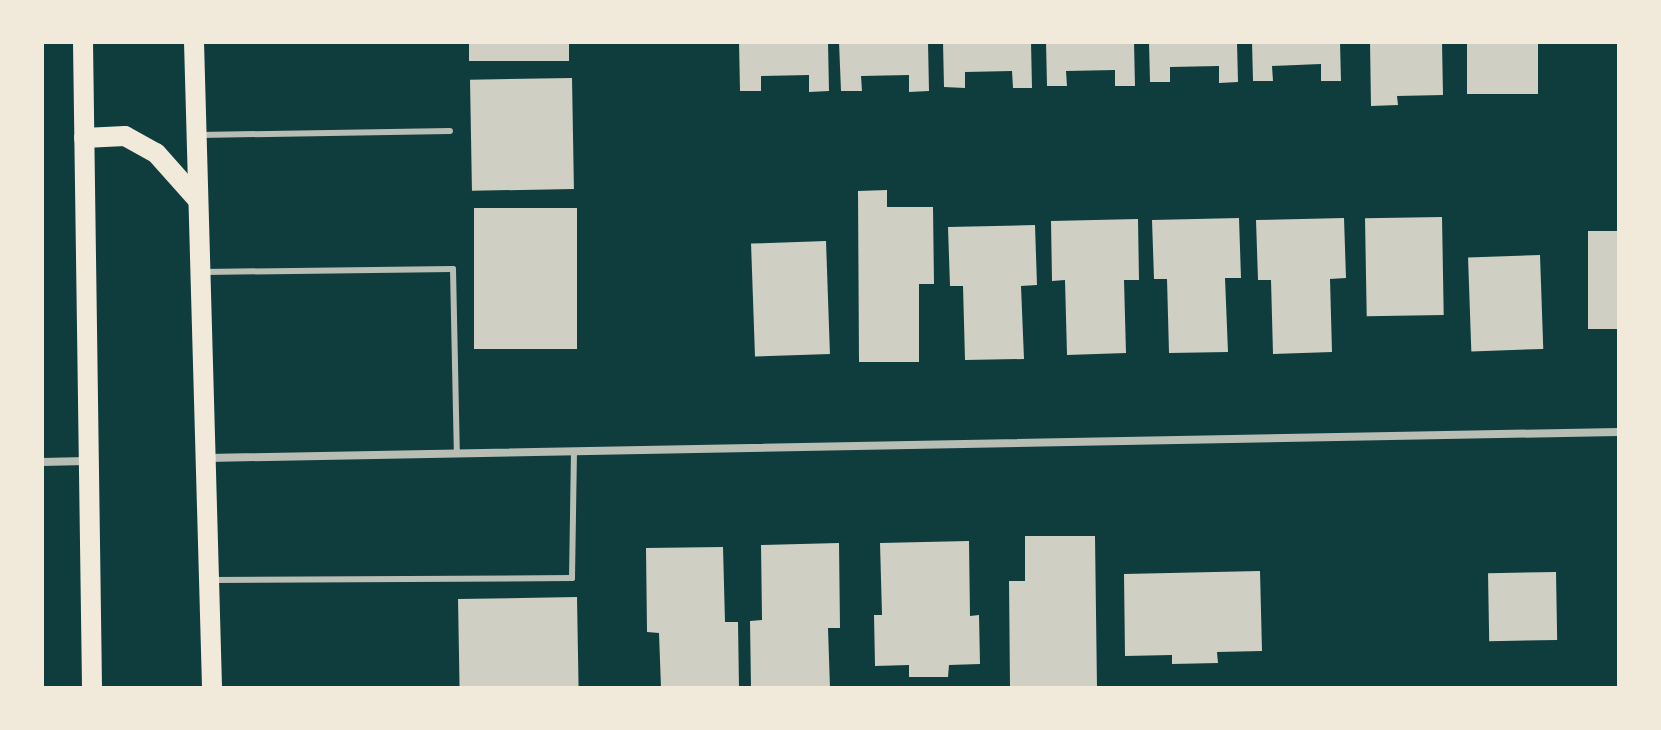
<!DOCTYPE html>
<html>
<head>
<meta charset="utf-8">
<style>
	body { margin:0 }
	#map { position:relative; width:1661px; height:730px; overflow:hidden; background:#0f3d3e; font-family:"Nunito Sans",sans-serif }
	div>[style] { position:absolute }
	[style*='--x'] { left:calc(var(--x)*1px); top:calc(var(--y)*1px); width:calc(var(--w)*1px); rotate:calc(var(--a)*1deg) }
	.building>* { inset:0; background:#cfcfc3; transform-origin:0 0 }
	.service>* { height:6px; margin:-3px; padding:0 3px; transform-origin:3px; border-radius:3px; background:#b8beb3 }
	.minor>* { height:8px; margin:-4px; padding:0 4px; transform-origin:4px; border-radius:4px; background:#b8beb3 }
	.primary>* { height:20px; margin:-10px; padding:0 10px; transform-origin:10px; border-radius:10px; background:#f1e9da }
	span { translate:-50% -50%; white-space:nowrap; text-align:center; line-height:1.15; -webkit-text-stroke:8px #f1e9da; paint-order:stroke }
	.frame { position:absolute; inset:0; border:44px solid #f1e9da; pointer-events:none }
</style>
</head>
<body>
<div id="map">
	<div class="building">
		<i style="left:469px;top:42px;width:100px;height:19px"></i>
		<i style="clip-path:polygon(739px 42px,828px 42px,829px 91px,809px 92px,809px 75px,761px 76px,761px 91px,740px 91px)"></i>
		<i style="clip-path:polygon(839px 42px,928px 42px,929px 91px,909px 92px,909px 75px,861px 76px,862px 91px,841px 91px)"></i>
		<i style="clip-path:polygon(943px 42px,1031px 42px,1032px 88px,1013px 88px,1012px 71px,965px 72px,965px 88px,944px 87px)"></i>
		<i style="clip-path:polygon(1046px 42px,1134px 42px,1135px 86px,1115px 86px,1115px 70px,1066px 71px,1067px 86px,1047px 86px)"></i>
		<i style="clip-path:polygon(1149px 42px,1237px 42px,1238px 82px,1219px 83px,1219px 66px,1170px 67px,1170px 82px,1150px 82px)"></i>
		<i style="clip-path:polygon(1252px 42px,1340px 42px,1341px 81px,1321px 81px,1321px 64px,1272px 66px,1273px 81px,1253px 81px)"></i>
		<i style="clip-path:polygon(1370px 42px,1442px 42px,1443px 95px,1397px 96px,1398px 105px,1371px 106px)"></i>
		<i style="left:1467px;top:42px;width:71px;height:52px"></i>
		<i style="left:572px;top:78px;width:111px;height:102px;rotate:89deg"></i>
		<i style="clip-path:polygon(887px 190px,887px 207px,933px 207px,934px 284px,919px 284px,919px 362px,859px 362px,858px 191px)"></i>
		<i style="left:577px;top:208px;width:141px;height:103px;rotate:90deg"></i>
		<i style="left:1442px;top:217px;width:98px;height:77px;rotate:89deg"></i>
		<i style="clip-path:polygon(1239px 218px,1241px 278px,1225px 278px,1228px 352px,1169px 353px,1167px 279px,1154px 279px,1152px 220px)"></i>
		<i style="clip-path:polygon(1344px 218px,1346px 278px,1330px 279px,1332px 352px,1273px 354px,1271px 280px,1258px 280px,1256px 220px)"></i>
		<i style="clip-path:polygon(1138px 219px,1139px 280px,1124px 280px,1126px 353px,1067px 355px,1065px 280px,1052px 281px,1051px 221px)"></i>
		<i style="clip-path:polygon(1035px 225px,1037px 285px,1021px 286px,1024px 359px,965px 360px,963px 286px,950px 286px,948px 227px)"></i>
		<i style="left:1619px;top:231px;width:98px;height:31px;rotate:90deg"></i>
		<i style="left:826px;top:241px;width:113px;height:75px;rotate:88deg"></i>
		<i style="left:1540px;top:255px;width:94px;height:72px;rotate:88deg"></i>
		<i style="clip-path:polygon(1025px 536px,1095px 536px,1097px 688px,1010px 688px,1009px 581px,1025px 581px)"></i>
		<i style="clip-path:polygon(969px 541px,970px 616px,979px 615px,980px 664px,949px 665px,948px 677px,909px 677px,909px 665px,875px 666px,874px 615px,882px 615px,880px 543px)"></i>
		<i style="clip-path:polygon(839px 543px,840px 628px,828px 628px,830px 688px,751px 688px,750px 621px,762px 620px,761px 545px)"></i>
		<i style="clip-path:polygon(723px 547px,725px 622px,738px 622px,739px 688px,661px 688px,659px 633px,647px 632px,646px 548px)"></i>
		<i style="clip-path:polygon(1260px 571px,1262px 651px,1217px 652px,1218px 663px,1172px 664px,1172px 655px,1125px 656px,1124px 574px)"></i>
		<i style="left:1556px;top:572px;width:68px;height:68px;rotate:89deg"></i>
		<i style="left:577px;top:597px;width:91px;height:119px;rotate:89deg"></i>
	</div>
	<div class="service">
		<i style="--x:199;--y:135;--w:251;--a:-0.9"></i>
		<i style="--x:204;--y:272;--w:249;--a:-0.7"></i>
		<i style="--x:453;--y:269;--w:184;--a:88.8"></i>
		<i style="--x:213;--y:580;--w:359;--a:-0.3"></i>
		<i style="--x:572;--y:578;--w:126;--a:-89.1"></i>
	</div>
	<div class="minor">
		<i style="--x:208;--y:458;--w:1411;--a:-1.06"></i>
		<i style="--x:42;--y:462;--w:44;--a:-1.3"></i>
	</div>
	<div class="primary">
		<i style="--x:83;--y:42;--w:646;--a:89.2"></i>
		<i style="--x:194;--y:42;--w:646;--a:88.4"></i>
		<i style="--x:84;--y:138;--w:41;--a:-2.8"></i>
		<i style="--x:125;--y:136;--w:35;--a:29"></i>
		<i style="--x:156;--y:153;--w:62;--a:48.3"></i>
	</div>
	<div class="frame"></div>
</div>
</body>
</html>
